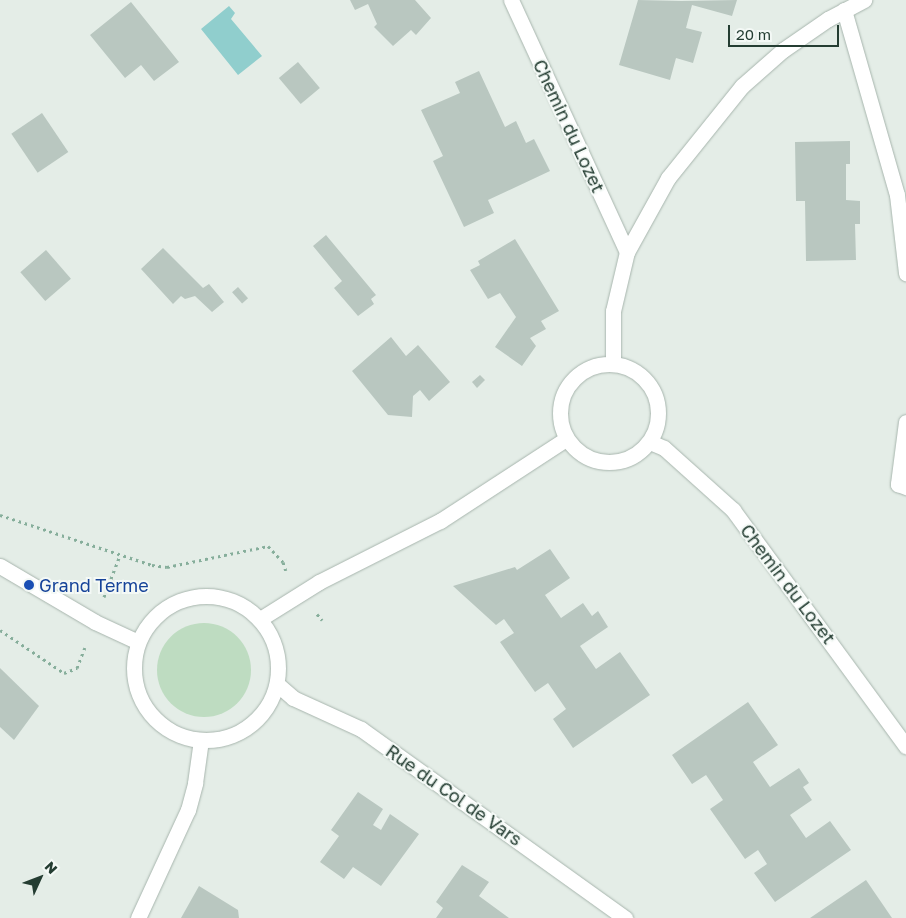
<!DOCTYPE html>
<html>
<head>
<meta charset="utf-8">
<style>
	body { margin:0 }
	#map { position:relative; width:906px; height:918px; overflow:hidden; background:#e4ede7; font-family:"Golos Text",sans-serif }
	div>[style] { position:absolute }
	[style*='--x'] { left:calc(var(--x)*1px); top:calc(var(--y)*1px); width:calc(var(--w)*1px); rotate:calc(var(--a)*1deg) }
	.green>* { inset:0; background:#bedcc1 }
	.round { border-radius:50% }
	.water>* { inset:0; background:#90cecd }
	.building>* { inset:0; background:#b9c7c0; transform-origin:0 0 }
	.path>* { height:3px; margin-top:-1.5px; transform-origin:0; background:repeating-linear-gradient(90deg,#86ae9b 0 2.5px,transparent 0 6.5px) }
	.roads { filter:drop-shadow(0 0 1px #a7b5ad) drop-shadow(0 0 1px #a7b5ad) }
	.street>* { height:15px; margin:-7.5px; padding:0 7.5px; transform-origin:7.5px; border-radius:7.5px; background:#fff }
	.secondary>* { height:15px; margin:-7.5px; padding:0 7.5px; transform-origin:7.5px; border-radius:7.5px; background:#fff }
	.secondary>.ring { margin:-7.5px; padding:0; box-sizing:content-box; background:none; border:15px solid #fff; border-radius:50% }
	.dots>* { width:14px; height:14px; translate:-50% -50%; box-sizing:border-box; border:2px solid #f4f9f6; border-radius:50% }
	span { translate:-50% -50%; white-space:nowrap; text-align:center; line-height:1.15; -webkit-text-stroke:4px #f4f9f6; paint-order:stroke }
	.street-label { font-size:18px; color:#243d32 }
	.transit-label { font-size:18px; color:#164399 }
	.left { translate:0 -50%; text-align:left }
	.north { position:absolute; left:15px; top:853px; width:50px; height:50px; -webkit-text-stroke:4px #f4f9f6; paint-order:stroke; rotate:47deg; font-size:14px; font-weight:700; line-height:20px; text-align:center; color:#243d32 }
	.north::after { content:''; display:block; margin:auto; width:18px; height:22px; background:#243d32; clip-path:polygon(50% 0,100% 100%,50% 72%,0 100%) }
	.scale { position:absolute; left:728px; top:25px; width:111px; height:22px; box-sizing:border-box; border:2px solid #243d32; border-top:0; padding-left:6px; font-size:15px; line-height:18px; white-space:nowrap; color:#243d32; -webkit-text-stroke:4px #f4f9f6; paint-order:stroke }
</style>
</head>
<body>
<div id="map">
	<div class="green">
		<i class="round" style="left:157px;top:623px;width:94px;height:94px"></i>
	</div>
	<div class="water">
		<i style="clip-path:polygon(229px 6px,235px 13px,231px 19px,262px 56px,238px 75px,201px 29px)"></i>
	</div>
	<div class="building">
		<i style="clip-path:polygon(350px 0,415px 0,431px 18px,416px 35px,411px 30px,393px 46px,374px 27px,377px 24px,368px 4px,355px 10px)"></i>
		<i style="clip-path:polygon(638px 0,681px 1px,737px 0,732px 16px,692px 5px,686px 28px,702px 32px,693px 63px,676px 58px,670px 80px,619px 65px)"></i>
		<i style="clip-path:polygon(131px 2px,179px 62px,154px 81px,141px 65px,125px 78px,90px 35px)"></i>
		<i style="left:298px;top:62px;width:34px;height:25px;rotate:50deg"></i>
		<i style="clip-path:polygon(479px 71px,505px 127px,516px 121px,526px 143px,534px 139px,550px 171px,488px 200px,494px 213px,464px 227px,433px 161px,443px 156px,421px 110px,460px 93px,455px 82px)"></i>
		<i style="left:42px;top:113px;width:47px;height:37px;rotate:56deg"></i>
		<i style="clip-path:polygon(850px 141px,850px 164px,846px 164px,846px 200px,860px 201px,860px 224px,855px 224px,856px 260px,806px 261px,805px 201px,796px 201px,795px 142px)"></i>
		<i style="clip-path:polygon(326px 235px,376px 295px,371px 299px,374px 304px,358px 316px,334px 288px,342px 281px,313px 246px)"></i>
		<i style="clip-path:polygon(515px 239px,559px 311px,541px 321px,546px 329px,530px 338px,536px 346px,522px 366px,495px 347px,516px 317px,500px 293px,488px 299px,470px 270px,480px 265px,478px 261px)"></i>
		<i style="clip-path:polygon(163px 248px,203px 288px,209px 284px,224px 302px,212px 312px,195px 296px,185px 299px,181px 296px,173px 304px,141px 269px)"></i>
		<i style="left:46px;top:250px;width:38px;height:34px;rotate:49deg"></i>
		<i style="left:238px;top:287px;width:15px;height:8px;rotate:48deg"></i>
		<i style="clip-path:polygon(391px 337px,406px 356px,418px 345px,450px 382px,429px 401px,420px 390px,413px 396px,412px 417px,388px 415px,352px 371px)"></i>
		<i style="clip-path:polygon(480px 375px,485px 380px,477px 388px,472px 382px)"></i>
		<i style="clip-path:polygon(550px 549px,570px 578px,545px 595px,561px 618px,583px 603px,592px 616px,598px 611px,608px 627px,580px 646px,596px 669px,620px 652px,650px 695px,573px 748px,553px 719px,566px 709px,548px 683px,535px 692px,500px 642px,514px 633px,504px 619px,496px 625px,453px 586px,515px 567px,517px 570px)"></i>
		<i style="clip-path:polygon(0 668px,39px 706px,14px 740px,0 727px)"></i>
		<i style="clip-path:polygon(748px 702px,778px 745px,753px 762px,770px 787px,799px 768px,809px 783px,803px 787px,812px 800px,790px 815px,806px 838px,830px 821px,851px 850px,775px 902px,754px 873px,767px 864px,758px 850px,745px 859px,710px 809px,723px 800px,706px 775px,692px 784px,672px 755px)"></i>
		<i style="clip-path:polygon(358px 792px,383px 809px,373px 825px,381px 830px,390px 814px,419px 834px,381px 886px,353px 867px,344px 879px,320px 862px,339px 836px,331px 830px)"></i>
		<i style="clip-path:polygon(462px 865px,489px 882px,479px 896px,509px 918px,436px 918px,443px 908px,436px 902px)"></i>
		<i style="clip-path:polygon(866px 880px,892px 918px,810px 918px)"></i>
		<i style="clip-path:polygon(199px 886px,238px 910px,239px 918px,181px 918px)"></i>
	</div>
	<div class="path">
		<i style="--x:0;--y:515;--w:160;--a:18.2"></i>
		<i style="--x:152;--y:565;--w:15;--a:8"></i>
		<i style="--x:167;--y:567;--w:103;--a:-11.7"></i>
		<i style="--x:268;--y:546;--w:22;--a:47"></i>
		<i style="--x:283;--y:562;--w:9;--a:72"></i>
		<i style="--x:104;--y:597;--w:45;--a:-69.1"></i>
		<i style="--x:317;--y:614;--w:8;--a:50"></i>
		<i style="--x:0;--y:630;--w:77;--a:33.9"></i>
		<i style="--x:64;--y:673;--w:14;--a:-21"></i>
		<i style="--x:77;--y:668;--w:22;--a:-69"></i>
	</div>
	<div class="roads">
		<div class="street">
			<i style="--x:511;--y:0;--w:277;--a:65.3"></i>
			<i style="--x:844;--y:10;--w:192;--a:74"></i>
			<i style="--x:897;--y:195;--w:79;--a:83.4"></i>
			<i style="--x:613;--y:363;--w:52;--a:-90"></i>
			<i style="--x:613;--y:311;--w:61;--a:-76.7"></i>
			<i style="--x:627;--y:252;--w:85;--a:-61"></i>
			<i style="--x:668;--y:178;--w:118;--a:-51.2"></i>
			<i style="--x:742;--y:86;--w:55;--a:-41.3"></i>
			<i style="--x:783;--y:50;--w:55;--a:-34.6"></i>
			<i style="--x:828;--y:19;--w:41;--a:-27.8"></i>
			<i style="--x:906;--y:422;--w:63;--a:97.4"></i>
			<i style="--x:898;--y:484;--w:9;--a:21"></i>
			<i style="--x:277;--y:684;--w:21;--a:41"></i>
			<i style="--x:293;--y:698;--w:75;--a:24.5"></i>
			<i style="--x:361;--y:729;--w:325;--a:35.6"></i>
		</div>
		<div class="secondary">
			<i class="ring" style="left:560px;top:364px;width:83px;height:83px"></i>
			<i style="--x:650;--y:442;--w:15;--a:23"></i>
			<i style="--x:664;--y:448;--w:93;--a:41.9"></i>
			<i style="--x:733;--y:510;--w:293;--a:53.8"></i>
			<i style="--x:0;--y:566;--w:110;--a:30.5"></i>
			<i style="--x:95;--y:622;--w:47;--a:24.9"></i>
			<i class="ring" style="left:134px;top:596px;width:129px;height:129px"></i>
			<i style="--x:260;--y:619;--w:70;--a:-32.1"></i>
			<i style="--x:319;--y:582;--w:136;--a:-26.8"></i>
			<i style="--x:440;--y:521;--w:150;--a:-33.1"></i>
			<i style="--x:138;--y:918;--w:119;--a:-65.2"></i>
			<i style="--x:188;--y:810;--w:28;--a:-75"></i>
			<i style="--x:195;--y:783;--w:43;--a:-82.1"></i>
		</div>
	</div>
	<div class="dots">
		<i style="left:29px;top:585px;background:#1a4fb4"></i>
	</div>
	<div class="street-label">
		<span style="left:569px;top:126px;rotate:65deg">Chemin du Lozet</span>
		<span style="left:788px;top:584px;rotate:53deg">Chemin du Lozet</span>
		<span style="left:454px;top:795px;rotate:35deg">Rue du Col de Vars</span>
	</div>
	<div class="transit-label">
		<span class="left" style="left:39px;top:585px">Grand Terme</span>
	</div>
	<div class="north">N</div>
	<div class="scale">20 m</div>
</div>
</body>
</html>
